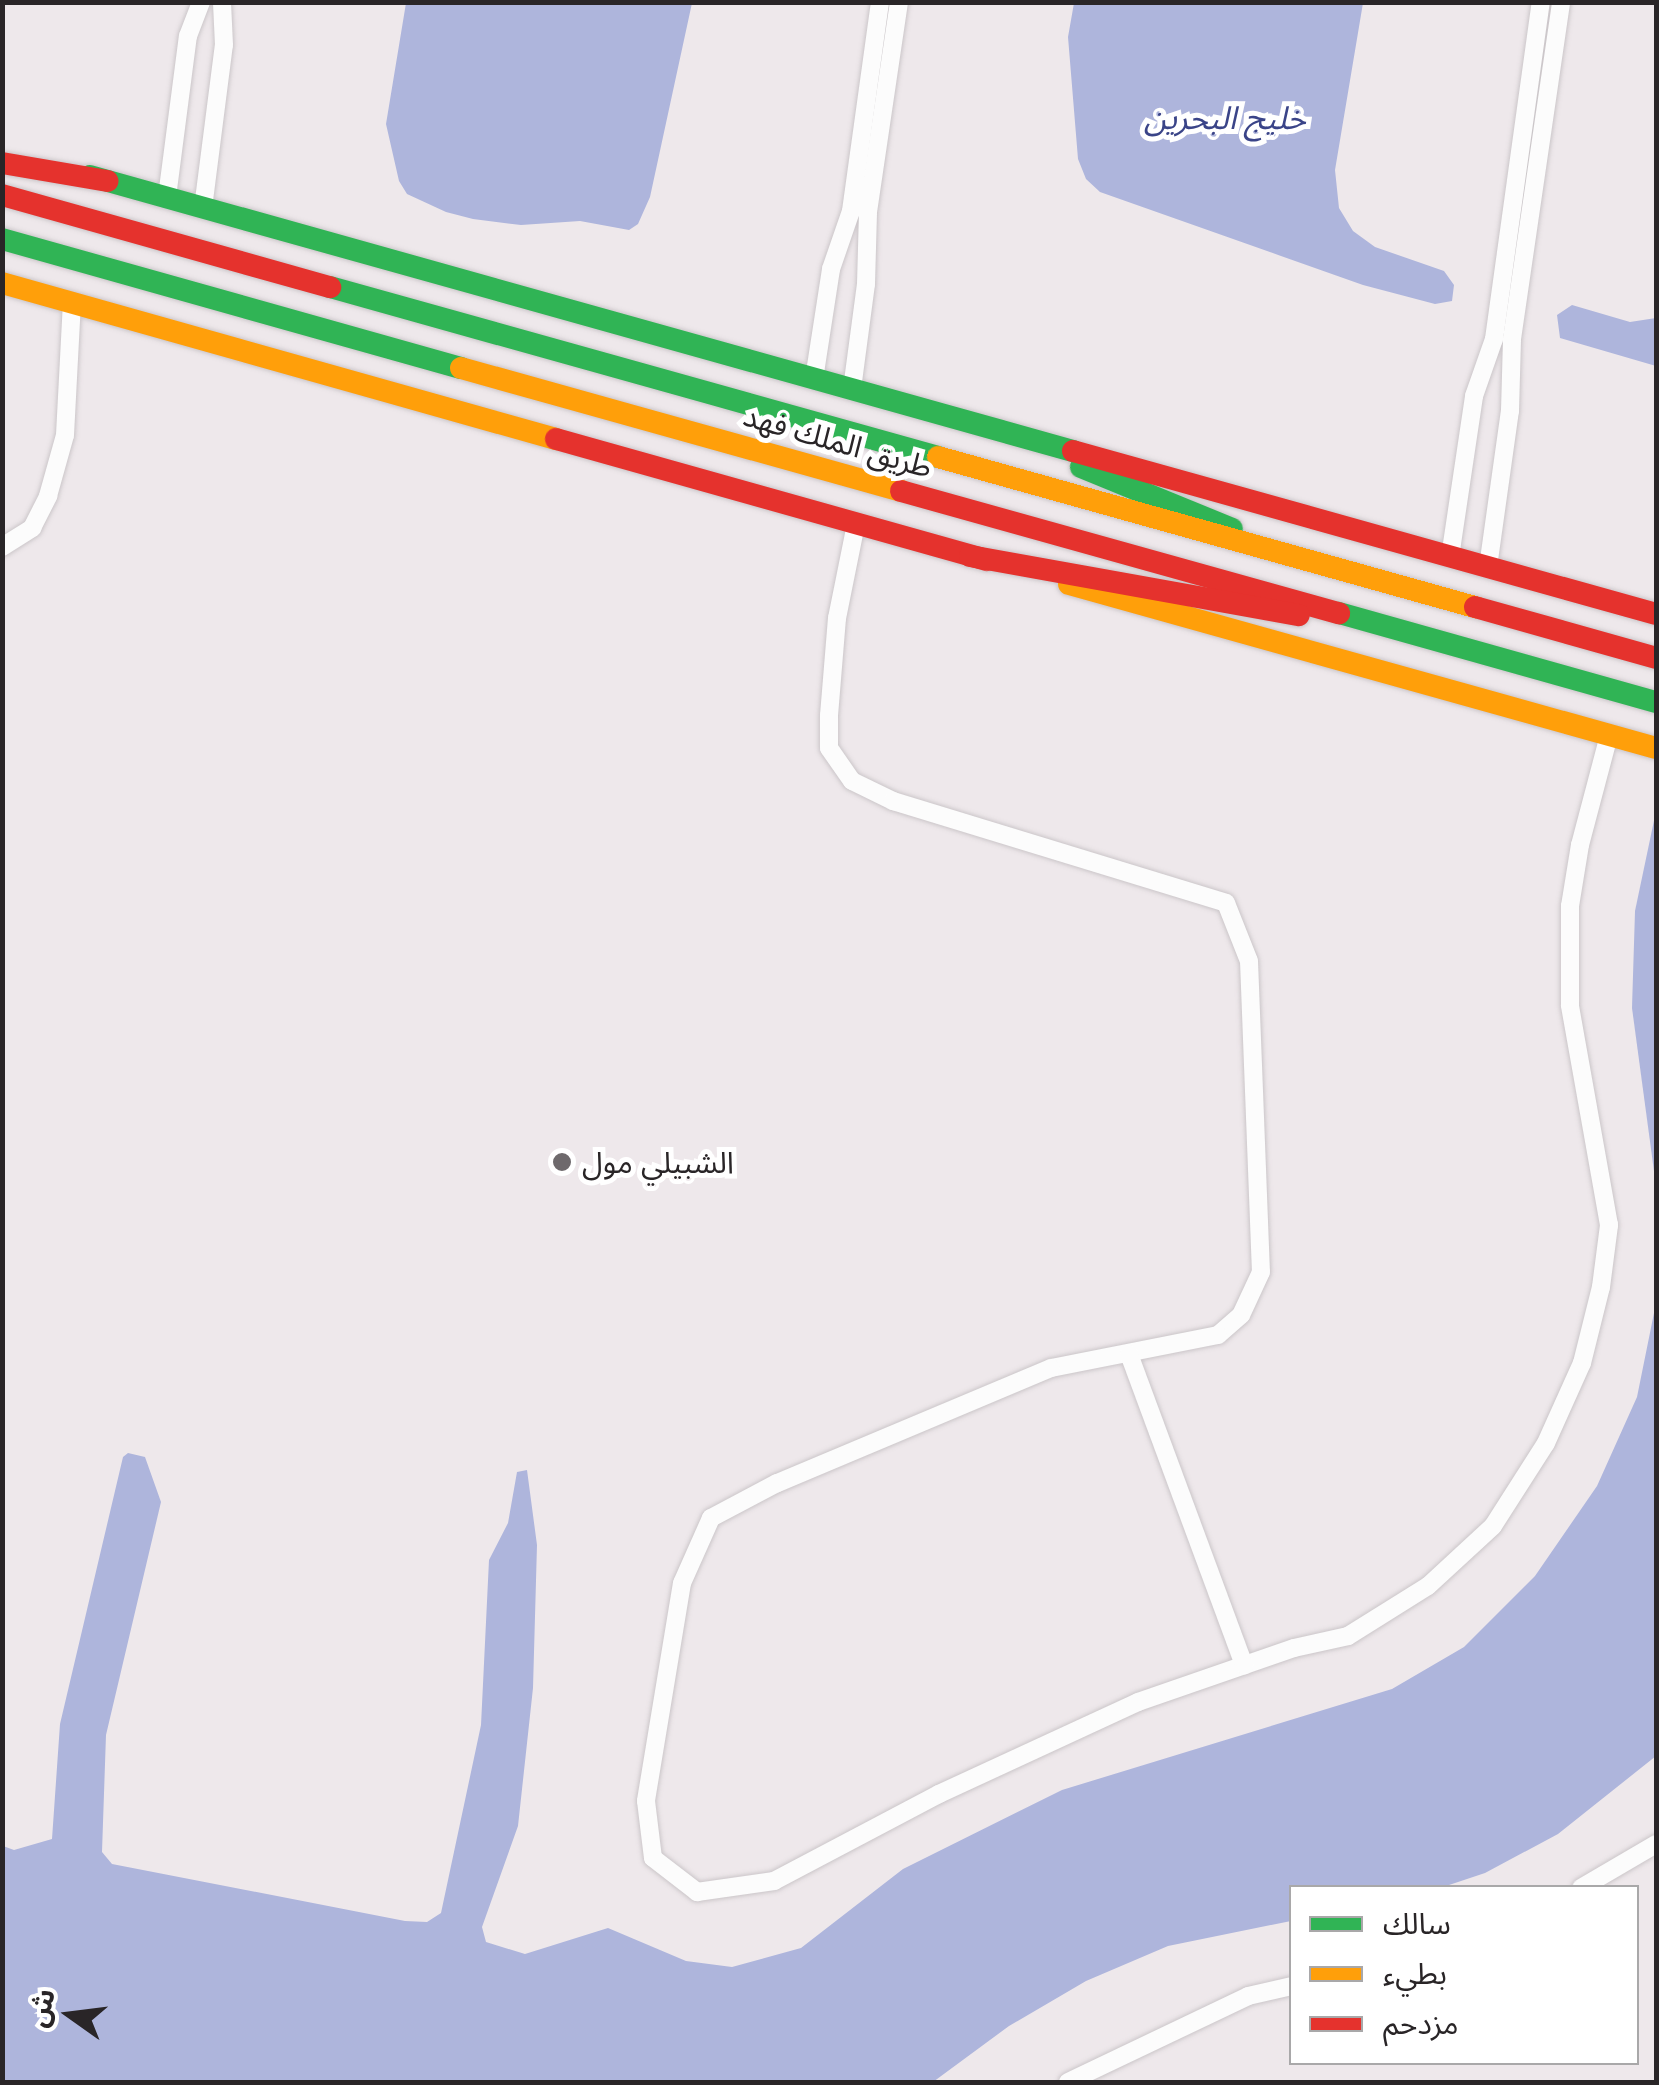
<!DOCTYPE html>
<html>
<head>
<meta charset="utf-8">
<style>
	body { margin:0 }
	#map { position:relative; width:1659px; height:2085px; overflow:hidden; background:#eee8eb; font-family:Quicksand,"Noto Sans Arabic",sans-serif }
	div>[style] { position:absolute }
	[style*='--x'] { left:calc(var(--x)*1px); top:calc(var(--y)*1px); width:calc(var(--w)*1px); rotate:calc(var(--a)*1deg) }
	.water>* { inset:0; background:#aeb5dc }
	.roads { filter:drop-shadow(0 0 2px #cbc6c9) drop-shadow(0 0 2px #cbc6c9) }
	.street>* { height:18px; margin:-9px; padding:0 9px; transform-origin:9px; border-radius:9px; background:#fcfcfc }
	.fast>* { height:22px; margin:-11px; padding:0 11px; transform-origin:11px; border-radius:11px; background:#30b455 }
	.slow>* { height:22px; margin:-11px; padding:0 11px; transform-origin:11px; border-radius:11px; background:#ff9f0a }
	.jam>* { height:22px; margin:-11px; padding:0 11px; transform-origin:11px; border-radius:11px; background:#e5322d }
	.dots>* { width:28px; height:28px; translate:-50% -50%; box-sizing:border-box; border:5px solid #fff; border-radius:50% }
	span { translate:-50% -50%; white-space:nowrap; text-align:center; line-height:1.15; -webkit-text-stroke:10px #fff; paint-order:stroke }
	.street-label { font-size:30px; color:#292527 }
	.poi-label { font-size:30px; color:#292527 }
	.left { translate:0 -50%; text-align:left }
	.water-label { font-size:32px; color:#3a4488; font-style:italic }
	.frame { position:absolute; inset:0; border:5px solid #292527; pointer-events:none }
	.legend { position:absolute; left:1289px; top:1885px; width:350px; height:180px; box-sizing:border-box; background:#fff; border:2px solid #a9a8a9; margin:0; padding:12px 18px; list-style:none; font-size:30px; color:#292527 }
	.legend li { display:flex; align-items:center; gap:20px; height:50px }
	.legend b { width:50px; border:2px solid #a9a8a9 }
	.north { position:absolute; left:20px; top:1965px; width:100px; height:100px; -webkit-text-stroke:8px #fff; paint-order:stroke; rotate:284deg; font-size:28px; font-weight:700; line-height:40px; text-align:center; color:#292527 }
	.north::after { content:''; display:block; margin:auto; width:35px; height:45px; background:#292527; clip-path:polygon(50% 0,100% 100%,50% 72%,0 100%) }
</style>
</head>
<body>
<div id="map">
	<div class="water">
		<i style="clip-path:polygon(406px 3px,692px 3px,650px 197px,638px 224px,629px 230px,580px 221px,521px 225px,473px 219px,446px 212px,407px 194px,399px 181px,386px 124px)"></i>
		<i style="clip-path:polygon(1074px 3px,1363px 3px,1335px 170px,1339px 208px,1353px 231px,1375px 247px,1444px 271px,1454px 285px,1452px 301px,1435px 304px,1363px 285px,1100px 192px,1086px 179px,1078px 159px,1068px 37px)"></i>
		<i style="clip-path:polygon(1572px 305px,1630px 322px,1656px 318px,1656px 366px,1560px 338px,1557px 315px)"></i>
		<i style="clip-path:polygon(1656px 811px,1656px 1186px,1632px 1008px,1635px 911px)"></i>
		<i style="clip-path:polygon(1656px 1303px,1656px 1756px,1558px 1834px,1485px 1873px,1443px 1887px,1292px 1888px,1291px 1921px,1168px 1946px,1086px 1981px,1009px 2026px,933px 2082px,3px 2082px,3px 1846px,14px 1850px,52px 1839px,60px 1724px,123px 1457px,128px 1453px,145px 1457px,161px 1502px,106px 1735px,102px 1852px,112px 1864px,405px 1921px,427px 1922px,441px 1913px,481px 1725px,489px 1560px,508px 1523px,517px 1472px,527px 1470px,537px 1545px,533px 1688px,518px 1826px,482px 1927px,486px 1942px,525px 1954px,608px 1928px,686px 1961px,732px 1967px,801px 1948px,903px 1869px,1062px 1790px,1392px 1689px,1464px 1647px,1535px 1576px,1597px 1486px,1637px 1397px)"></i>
	</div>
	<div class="roads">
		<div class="street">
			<i style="--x:167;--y:197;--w:162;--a:-82.6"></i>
			<i style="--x:188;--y:36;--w:36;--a:-69"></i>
			<i style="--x:203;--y:208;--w:164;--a:-82.7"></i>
			<i style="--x:224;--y:45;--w:43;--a:-92.7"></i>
			<i style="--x:814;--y:379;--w:111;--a:-81.2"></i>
			<i style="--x:831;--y:269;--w:61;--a:-71"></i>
			<i style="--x:851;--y:211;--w:211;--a:-82.1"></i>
			<i style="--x:852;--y:389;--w:106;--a:-82.4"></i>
			<i style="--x:866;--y:284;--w:72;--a:-88.4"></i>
			<i style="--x:868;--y:212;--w:212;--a:-81.6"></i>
			<i style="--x:856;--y:524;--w:96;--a:101.4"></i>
			<i style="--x:837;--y:618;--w:98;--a:94.7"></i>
			<i style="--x:829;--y:716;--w:32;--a:90"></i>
			<i style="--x:829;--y:748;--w:40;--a:55.1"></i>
			<i style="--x:852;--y:781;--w:46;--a:26"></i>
			<i style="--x:893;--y:801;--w:348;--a:17"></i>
			<i style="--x:1226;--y:903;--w:62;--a:68.4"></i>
			<i style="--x:1249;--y:961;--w:311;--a:87.8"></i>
			<i style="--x:1261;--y:1272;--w:47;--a:114.9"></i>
			<i style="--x:1241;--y:1315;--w:30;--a:139"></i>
			<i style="--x:1218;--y:1335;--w:170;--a:168.8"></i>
			<i style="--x:1051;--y:1368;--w:297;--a:157.2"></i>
			<i style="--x:777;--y:1483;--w:75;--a:152.1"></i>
			<i style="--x:711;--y:1518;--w:71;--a:114"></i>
			<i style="--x:682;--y:1583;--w:221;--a:99.4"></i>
			<i style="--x:646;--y:1801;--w:57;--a:83"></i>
			<i style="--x:653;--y:1858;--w:56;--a:37.7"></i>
			<i style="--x:697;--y:1892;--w:78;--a:-8.1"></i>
			<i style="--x:774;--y:1881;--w:187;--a:-27.8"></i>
			<i style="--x:939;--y:1794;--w:219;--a:-24.8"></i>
			<i style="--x:1138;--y:1702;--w:165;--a:-19.1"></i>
			<i style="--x:1294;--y:1648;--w:55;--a:-12.5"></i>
			<i style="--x:1348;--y:1636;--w:94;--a:-32"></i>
			<i style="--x:1428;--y:1586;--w:88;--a:-42.7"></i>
			<i style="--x:1493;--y:1526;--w:98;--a:-57.4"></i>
			<i style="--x:1546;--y:1443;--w:88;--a:-65.8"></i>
			<i style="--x:1582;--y:1363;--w:78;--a:-76"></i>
			<i style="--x:1601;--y:1287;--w:63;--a:-82.6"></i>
			<i style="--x:1609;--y:1225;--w:223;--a:-100.1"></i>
			<i style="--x:1570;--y:1005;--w:99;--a:-90"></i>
			<i style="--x:1570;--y:906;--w:62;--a:-80.7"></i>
			<i style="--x:1580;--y:845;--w:114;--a:-75.2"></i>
			<i style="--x:2;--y:547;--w:36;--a:-32"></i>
			<i style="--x:32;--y:528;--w:36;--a:-63"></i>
			<i style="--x:48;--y:496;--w:63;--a:-74.4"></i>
			<i style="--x:65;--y:435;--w:132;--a:-87"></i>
			<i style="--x:1450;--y:557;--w:163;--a:-81.5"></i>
			<i style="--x:1474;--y:396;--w:60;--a:-70.7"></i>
			<i style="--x:1494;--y:339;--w:340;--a:-82.1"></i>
			<i style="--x:1488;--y:567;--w:158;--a:-82"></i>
			<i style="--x:1510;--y:411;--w:72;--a:-88.4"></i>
			<i style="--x:1512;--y:339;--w:341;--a:-81.7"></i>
			<i style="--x:1129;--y:1354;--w:332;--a:69.7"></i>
			<i style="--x:1581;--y:1888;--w:87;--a:-30.4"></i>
			<i style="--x:1068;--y:2082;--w:199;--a:-25.5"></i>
			<i style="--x:1248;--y:1996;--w:45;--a:-12.8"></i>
		</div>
		<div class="fast">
			<i style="--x:90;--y:176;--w:1021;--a:15.63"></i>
			<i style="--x:2;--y:239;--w:477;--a:15.7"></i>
			<i style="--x:330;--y:287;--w:631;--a:15.62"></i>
			<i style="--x:1081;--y:467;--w:163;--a:22.3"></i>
			<i style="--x:1339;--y:613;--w:329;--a:15.7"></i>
		</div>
		<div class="slow">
			<i style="--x:2;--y:283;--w:576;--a:15.73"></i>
			<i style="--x:461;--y:368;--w:457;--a:15.6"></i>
			<i style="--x:938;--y:457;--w:558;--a:15.61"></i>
			<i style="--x:1069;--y:584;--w:609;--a:15.61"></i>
		</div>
		<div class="jam">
			<i style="--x:2;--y:163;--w:107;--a:9.7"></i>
			<i style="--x:2;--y:195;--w:341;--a:15.7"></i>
			<i style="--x:556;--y:439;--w:447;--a:15.7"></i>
			<i style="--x:1073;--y:451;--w:605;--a:15.62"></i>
			<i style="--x:901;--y:491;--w:455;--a:15.6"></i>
			<i style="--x:970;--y:556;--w:334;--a:10.2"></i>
			<i style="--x:1475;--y:607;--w:188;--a:15.7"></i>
		</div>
	</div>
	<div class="dots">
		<i style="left:562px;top:1162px;background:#6e696c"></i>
	</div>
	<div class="street-label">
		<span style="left:838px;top:441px;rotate:16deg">طريق الملك فهد</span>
	</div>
	<div class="poi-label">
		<span class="left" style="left:582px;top:1162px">الشبيلي مول</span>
	</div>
	<div class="water-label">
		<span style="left:1225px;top:117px">خليج البحرين</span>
	</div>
	<div class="frame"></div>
	<ul class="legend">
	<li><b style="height:12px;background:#30b455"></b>سالك</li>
	<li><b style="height:12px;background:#ff9f0a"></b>بطيء</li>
	<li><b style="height:12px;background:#e5322d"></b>مزدحم</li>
	</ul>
	<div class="north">ش</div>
</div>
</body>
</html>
